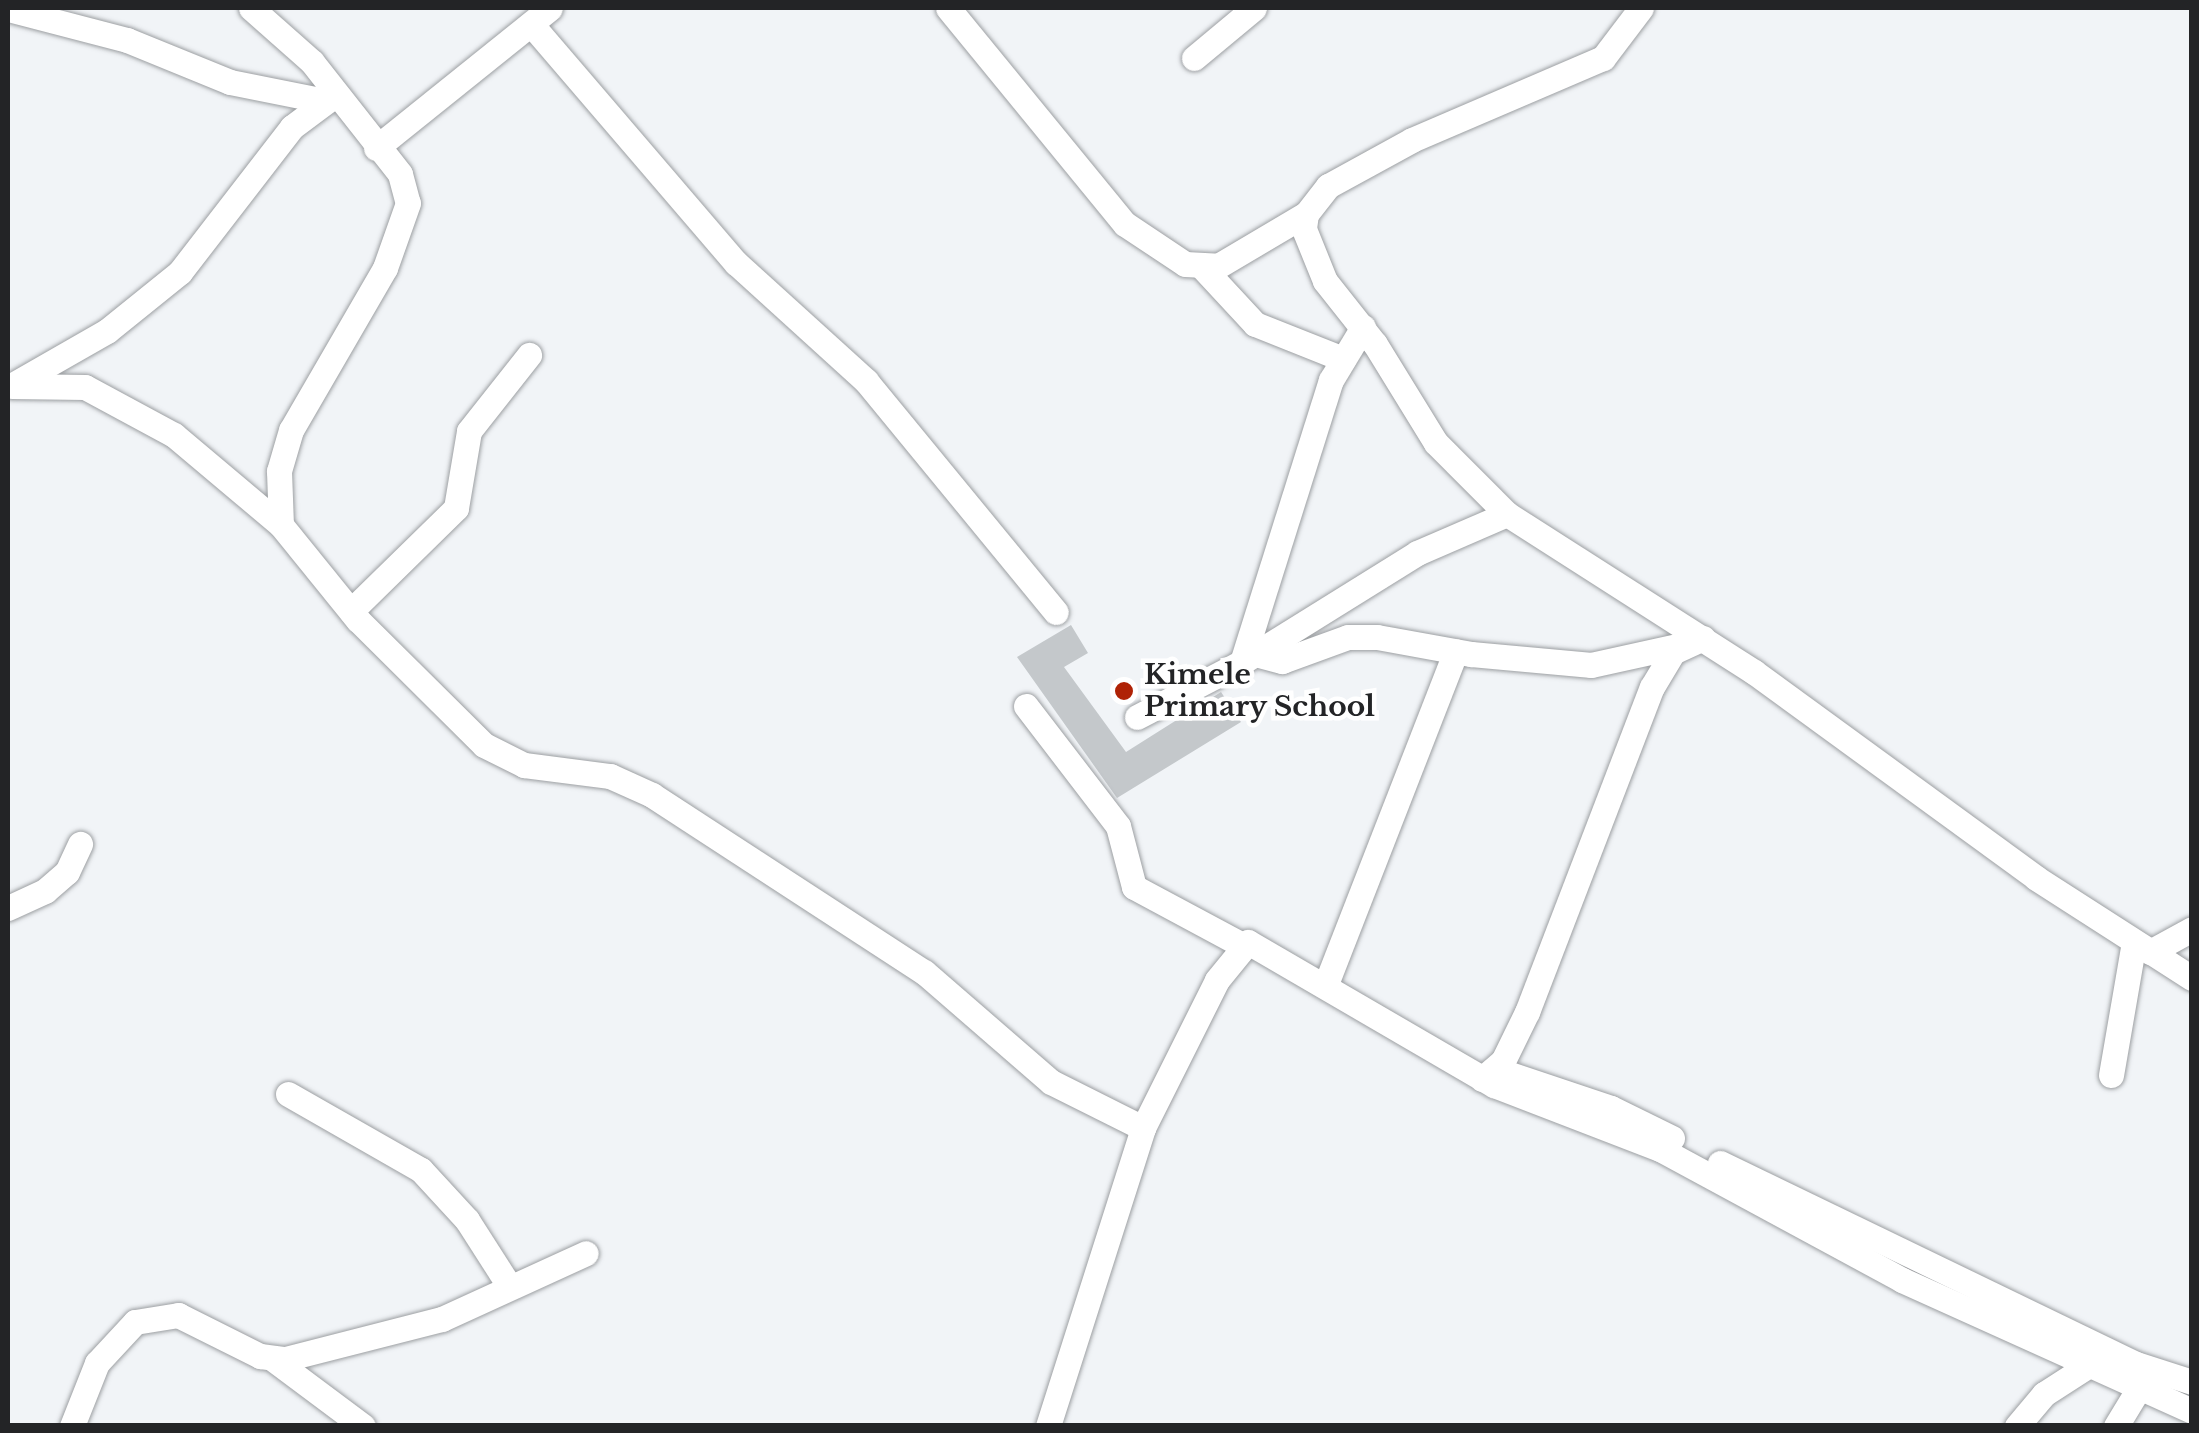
<!DOCTYPE html>
<html>
<head>
<meta charset="utf-8">
<style>
	body { margin:0 }
	#map { position:relative; width:2199px; height:1433px; overflow:hidden; background:#f1f4f7; font-family:"Libre Baskerville",serif }
	div>[style] { position:absolute }
	[style*='--x'] { left:calc(var(--x)*1px); top:calc(var(--y)*1px); width:calc(var(--w)*1px); rotate:calc(var(--a)*1deg) }
	.building>* { inset:0; background:#c4c8cb }
	.roads { filter:drop-shadow(0 0 2px #9c9fa2) drop-shadow(0 0 2px #9c9fa2) }
	.minor>* { height:25px; margin:-12.5px; padding:0 12.5px; transform-origin:12.5px; border-radius:12.5px; background:#fff }
	.dots>* { width:28px; height:28px; translate:-50% -50%; box-sizing:border-box; border:5px solid #fff; border-radius:50% }
	span { translate:-50% -50%; white-space:nowrap; text-align:center; line-height:1.15; -webkit-text-stroke:9px #fff; paint-order:stroke }
	.poi-label { font-size:28px; color:#232426; font-weight:700 }
	.left { translate:0 -50%; text-align:left }
	.frame { position:absolute; inset:0; border:10px solid #232426; pointer-events:none }
</style>
</head>
<body>
<div id="map">
	<div class="building">
		<i style="clip-path:polygon(1071px 625px,1088px 653px,1064px 667px,1126px 752px,1221px 692px,1241px 722px,1117px 798px,1017px 657px)"></i>
	</div>
	<div class="roads">
		<div class="minor">
			<i style="--x:251;--y:8;--w:81;--a:41.5"></i>
			<i style="--x:312;--y:62;--w:142;--a:51.8"></i>
			<i style="--x:400;--y:174;--w:30;--a:75"></i>
			<i style="--x:408;--y:203;--w:69;--a:109.5"></i>
			<i style="--x:385;--y:268;--w:187;--a:120.1"></i>
			<i style="--x:291;--y:430;--w:43;--a:106.3"></i>
			<i style="--x:279;--y:471;--w:54;--a:87.9"></i>
			<i style="--x:948;--y:8;--w:279;--a:50.7"></i>
			<i style="--x:1125;--y:224;--w:72;--a:33.7"></i>
			<i style="--x:1185;--y:264;--w:33;--a:3"></i>
			<i style="--x:1218;--y:266;--w:102;--a:-30.6"></i>
			<i style="--x:1641;--y:8;--w:63;--a:127.2"></i>
			<i style="--x:1603;--y:58;--w:208;--a:156.8"></i>
			<i style="--x:1412;--y:140;--w:96;--a:151.3"></i>
			<i style="--x:1328;--y:186;--w:36;--a:128"></i>
			<i style="--x:1306;--y:214;--w:15;--a:98"></i>
			<i style="--x:1304;--y:229;--w:56;--a:68"></i>
			<i style="--x:1325;--y:281;--w:80;--a:51.6"></i>
			<i style="--x:1375;--y:344;--w:116;--a:58.4"></i>
			<i style="--x:1436;--y:443;--w:100;--a:45"></i>
			<i style="--x:1507;--y:514;--w:293;--a:32.6"></i>
			<i style="--x:1754;--y:672;--w:349;--a:36.1"></i>
			<i style="--x:2036;--y:878;--w:185;--a:32.7"></i>
			<i style="--x:8;--y:9;--w:123;--a:14.6"></i>
			<i style="--x:127;--y:40;--w:111;--a:22.2"></i>
			<i style="--x:230;--y:82;--w:97;--a:11.3"></i>
			<i style="--x:531;--y:24;--w:315;--a:49.4"></i>
			<i style="--x:736;--y:263;--w:176;--a:42.2"></i>
			<i style="--x:866;--y:381;--w:299;--a:50.6"></i>
			<i style="--x:1194;--y:58;--w:78;--a:-39.8"></i>
			<i style="--x:376;--y:148;--w:223;--a:-38.8"></i>
			<i style="--x:1203;--y:268;--w:76;--a:47.1"></i>
			<i style="--x:1255;--y:324;--w:95;--a:21.7"></i>
			<i style="--x:16;--y:383;--w:105;--a:-29.7"></i>
			<i style="--x:107;--y:331;--w:94;--a:-38.9"></i>
			<i style="--x:180;--y:272;--w:183;--a:-52.3"></i>
			<i style="--x:292;--y:127;--w:54;--a:-36.7"></i>
			<i style="--x:12;--y:386;--w:73;--a:0.8"></i>
			<i style="--x:85;--y:387;--w:101;--a:28.3"></i>
			<i style="--x:174;--y:435;--w:140;--a:40.1"></i>
			<i style="--x:281;--y:525;--w:122;--a:51"></i>
			<i style="--x:358;--y:620;--w:177;--a:44.8"></i>
			<i style="--x:484;--y:745;--w:45;--a:26.6"></i>
			<i style="--x:524;--y:765;--w:87;--a:7.3"></i>
			<i style="--x:610;--y:776;--w:46;--a:24.3"></i>
			<i style="--x:652;--y:795;--w:325;--a:33.1"></i>
			<i style="--x:924;--y:972;--w:168;--a:40.9"></i>
			<i style="--x:1051;--y:1082;--w:103;--a:26.6"></i>
			<i style="--x:351;--y:611;--w:147;--a:-44.4"></i>
			<i style="--x:456;--y:508;--w:78;--a:-80.4"></i>
			<i style="--x:469;--y:431;--w:97;--a:-51.7"></i>
			<i style="--x:1255;--y:654;--w:28;--a:15"></i>
			<i style="--x:1282;--y:661;--w:70;--a:-20"></i>
			<i style="--x:1348;--y:637;--w:29;--a:0"></i>
			<i style="--x:1377;--y:637;--w:96;--a:10.3"></i>
			<i style="--x:1471;--y:654;--w:121;--a:5.2"></i>
			<i style="--x:1591;--y:665;--w:93;--a:-12.4"></i>
			<i style="--x:1242;--y:662;--w:296;--a:-72.5"></i>
			<i style="--x:1331;--y:380;--w:62;--a:-58.9"></i>
			<i style="--x:1026;--y:706;--w:151;--a:52.5"></i>
			<i style="--x:1118;--y:826;--w:63;--a:75.3"></i>
			<i style="--x:1134;--y:887;--w:123;--a:28.2"></i>
			<i style="--x:1137;--y:717;--w:119;--a:-27.6"></i>
			<i style="--x:1242;--y:662;--w:206;--a:-31.9"></i>
			<i style="--x:1417;--y:553;--w:98;--a:-23.4"></i>
			<i style="--x:8;--y:908;--w:41;--a:-24.7"></i>
			<i style="--x:45;--y:891;--w:29;--a:-41"></i>
			<i style="--x:67;--y:872;--w:31;--a:-65"></i>
			<i style="--x:2150;--y:952;--w:48;--a:-28.7"></i>
			<i style="--x:1326;--y:984;--w:357;--a:-68.7"></i>
			<i style="--x:1495;--y:1069;--w:122;--a:18.6"></i>
			<i style="--x:1611;--y:1108;--w:68;--a:26.2"></i>
			<i style="--x:2111;--y:1075;--w:135;--a:-80.2"></i>
			<i style="--x:1482;--y:1079;--w:28;--a:-41"></i>
			<i style="--x:1503;--y:1061;--w:55;--a:-63.9"></i>
			<i style="--x:1527;--y:1012;--w:348;--a:-69"></i>
			<i style="--x:1652;--y:687;--w:41;--a:-59"></i>
			<i style="--x:1673;--y:652;--w:33;--a:-25"></i>
			<i style="--x:288;--y:1094;--w:153;--a:29.7"></i>
			<i style="--x:421;--y:1170;--w:68;--a:47.4"></i>
			<i style="--x:467;--y:1220;--w:76;--a:57.4"></i>
			<i style="--x:1720;--y:1163;--w:462;--a:25.8"></i>
			<i style="--x:2136;--y:1364;--w:59;--a:17.8"></i>
			<i style="--x:273;--y:1359;--w:112;--a:36.7"></i>
			<i style="--x:72;--y:1426;--w:68;--a:-68.4"></i>
			<i style="--x:97;--y:1363;--w:56;--a:-47.2"></i>
			<i style="--x:135;--y:1322;--w:44;--a:-9.2"></i>
			<i style="--x:178;--y:1315;--w:92;--a:26.6"></i>
			<i style="--x:260;--y:1356;--w:25;--a:7"></i>
			<i style="--x:285;--y:1359;--w:162;--a:-14.3"></i>
			<i style="--x:442;--y:1319;--w:158;--a:-24.6"></i>
			<i style="--x:1048;--y:1426;--w:313;--a:-72.3"></i>
			<i style="--x:1143;--y:1128;--w:165;--a:-63.4"></i>
			<i style="--x:1217;--y:980;--w:49;--a:-50.8"></i>
			<i style="--x:1248;--y:942;--w:285;--a:30.2"></i>
			<i style="--x:1494;--y:1085;--w:178;--a:21.1"></i>
			<i style="--x:1660;--y:1149;--w:275;--a:28.4"></i>
			<i style="--x:1902;--y:1280;--w:318;--a:24.3"></i>
			<i style="--x:2017;--y:1426;--w:42;--a:-49.8"></i>
			<i style="--x:2044;--y:1394;--w:54;--a:-32.8"></i>
			<i style="--x:2116;--y:1426;--w:44;--a:-58.8"></i>
		</div>
	</div>
	<div class="dots">
		<i style="left:1124px;top:691px;background:#af2206"></i>
	</div>
	<div class="poi-label">
		<span class="left" style="left:1144px;top:691px">Kimele<br>Primary School</span>
	</div>
	<div class="frame"></div>
</div>
</body>
</html>
